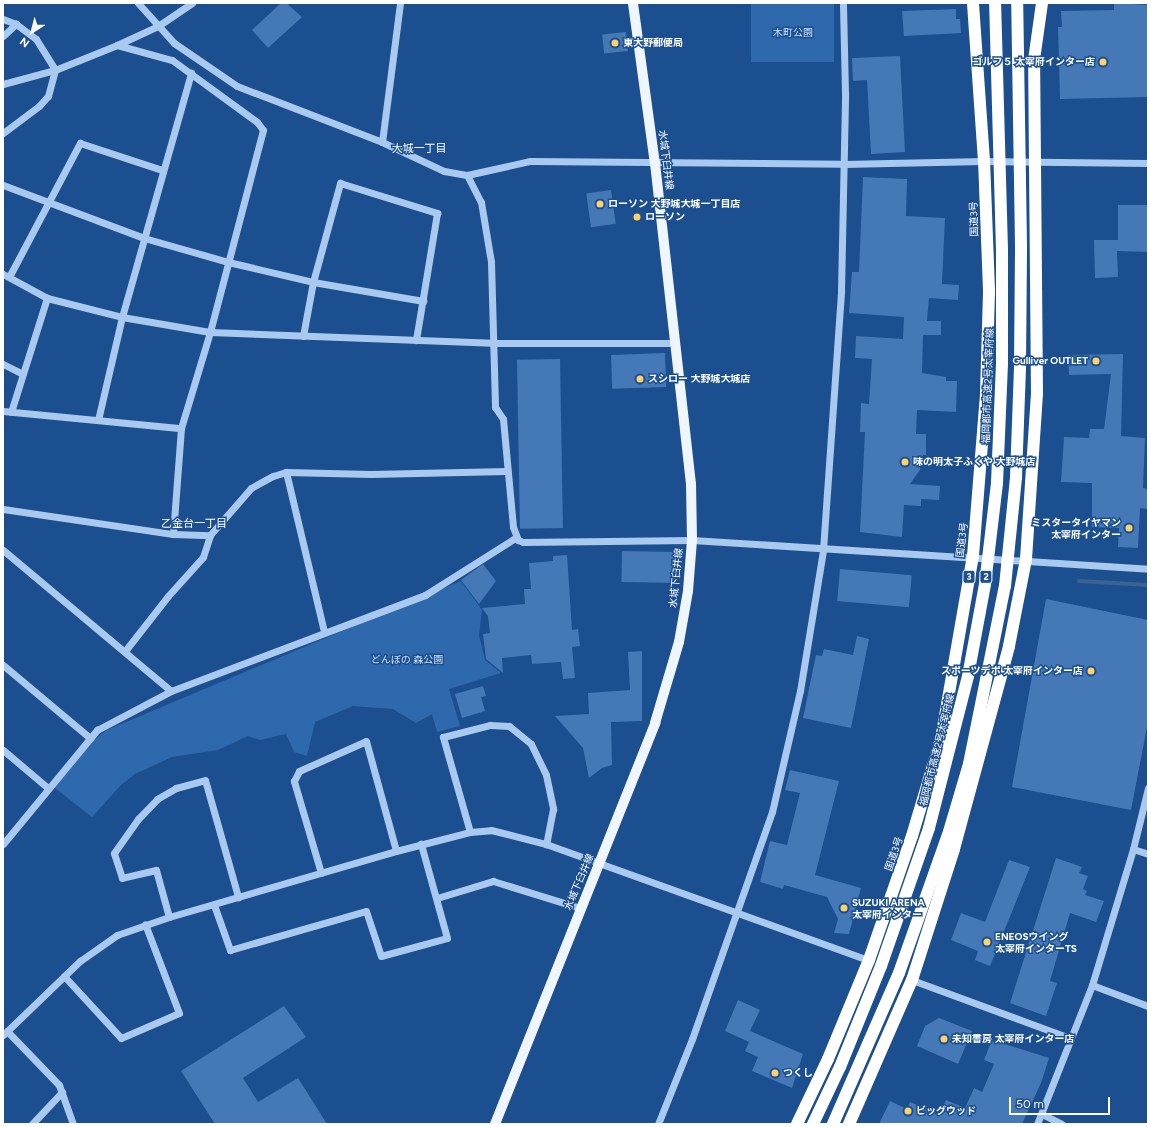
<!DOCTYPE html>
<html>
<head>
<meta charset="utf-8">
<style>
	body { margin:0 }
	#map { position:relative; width:1151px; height:1127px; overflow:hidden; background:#1b4f8f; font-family:Figtree,"Noto Sans JP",sans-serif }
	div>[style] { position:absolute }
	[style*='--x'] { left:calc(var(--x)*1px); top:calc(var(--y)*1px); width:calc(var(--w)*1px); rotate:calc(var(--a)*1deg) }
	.green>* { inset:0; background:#2e69ad; transform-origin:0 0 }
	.stream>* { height:4px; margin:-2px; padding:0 2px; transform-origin:2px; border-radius:2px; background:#3c6290 }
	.building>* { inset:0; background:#4478b7; transform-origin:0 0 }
	.minor>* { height:7px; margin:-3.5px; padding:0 3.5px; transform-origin:3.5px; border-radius:3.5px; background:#a9c9ee }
	.major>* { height:10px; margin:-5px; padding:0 5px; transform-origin:5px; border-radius:5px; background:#f0f6ff }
	.highway>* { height:12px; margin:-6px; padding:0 6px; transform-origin:6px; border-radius:6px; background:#fff }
	.dots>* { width:11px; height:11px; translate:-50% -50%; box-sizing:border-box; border:2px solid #1b4f8f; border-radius:50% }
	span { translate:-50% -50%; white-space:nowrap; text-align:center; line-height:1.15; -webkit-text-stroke:3px #1b4f8f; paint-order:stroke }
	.shield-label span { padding:1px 3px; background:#1b4f8f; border:1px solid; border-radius:3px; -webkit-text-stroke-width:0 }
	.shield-label { font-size:9px; color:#fff; font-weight:700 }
	.park-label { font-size:10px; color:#cfe3fa }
	.poi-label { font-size:10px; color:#fff; font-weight:700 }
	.left { translate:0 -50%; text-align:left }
	.right { translate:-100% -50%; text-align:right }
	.street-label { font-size:10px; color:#fff }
	.neighbourhood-label { font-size:11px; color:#fff }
	.frame { position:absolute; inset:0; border:4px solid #fff; pointer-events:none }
	.north { position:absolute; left:12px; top:12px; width:40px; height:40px; -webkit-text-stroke:3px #1b4f8f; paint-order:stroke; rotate:216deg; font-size:11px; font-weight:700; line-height:16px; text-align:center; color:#fff }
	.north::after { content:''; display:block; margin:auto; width:14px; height:18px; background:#fff; clip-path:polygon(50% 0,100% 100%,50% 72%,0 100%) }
	.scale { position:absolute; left:1009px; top:1097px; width:101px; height:18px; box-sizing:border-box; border:2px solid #fff; border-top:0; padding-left:5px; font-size:12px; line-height:14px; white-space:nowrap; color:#fff; -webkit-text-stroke:3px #1b4f8f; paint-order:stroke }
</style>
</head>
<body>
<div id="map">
	<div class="green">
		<i style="left:751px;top:3px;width:83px;height:59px"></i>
		<i style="clip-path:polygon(461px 581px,482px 610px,479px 635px,485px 660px,501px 673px,449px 689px,460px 726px,437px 732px,432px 714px,416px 723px,393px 709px,353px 706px,315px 722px,307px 756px,294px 752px,286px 734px,260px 740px,248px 736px,218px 750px,172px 757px,135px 774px,121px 785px,92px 817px,55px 788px,93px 741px,107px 730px)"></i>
	</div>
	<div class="stream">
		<i style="--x:1079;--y:581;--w:69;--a:3.3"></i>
	</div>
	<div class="building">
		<i style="clip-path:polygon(281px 3px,286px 3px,302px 17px,268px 48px,252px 30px)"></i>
		<i style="clip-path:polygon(1114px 3px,1148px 5px,1148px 97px,1060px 99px,1058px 27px,1062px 27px,1061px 11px,1114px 10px)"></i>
		<i style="clip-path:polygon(956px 9px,956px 19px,960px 19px,961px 33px,904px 36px,902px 11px)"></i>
		<i style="left:626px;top:32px;width:19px;height:24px;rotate:84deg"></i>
		<i style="clip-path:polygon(900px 56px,905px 152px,871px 154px,867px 80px,853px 81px,852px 58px)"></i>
		<i style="clip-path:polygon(863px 177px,907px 179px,906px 216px,945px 218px,942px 284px,959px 285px,958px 300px,929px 298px,927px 321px,941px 321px,941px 335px,923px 335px,922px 373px,946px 377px,946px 381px,957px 381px,956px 412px,917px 410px,916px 434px,926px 434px,926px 455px,923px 455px,920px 470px,910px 484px,940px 486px,939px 500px,921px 499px,921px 506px,904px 505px,902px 537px,860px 532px,865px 432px,860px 432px,861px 403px,869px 404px,872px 359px,855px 358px,856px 336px,903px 339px,904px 317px,849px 313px,852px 272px,859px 272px)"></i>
		<i style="left:611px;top:190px;width:34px;height:25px;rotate:82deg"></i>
		<i style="clip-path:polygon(1118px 205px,1148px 205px,1148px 252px,1117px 251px,1118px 277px,1095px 278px,1094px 240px,1118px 240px)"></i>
		<i style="left:665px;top:353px;width:34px;height:54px;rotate:88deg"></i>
		<i style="clip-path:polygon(1123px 354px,1121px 436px,1145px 438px,1143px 488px,1148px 489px,1148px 509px,1140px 508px,1138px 548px,1118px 547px,1119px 528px,1092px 527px,1092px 483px,1061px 482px,1064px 437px,1089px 438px,1090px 429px,1104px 429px,1111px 374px,1069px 375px,1068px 355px)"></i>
		<i style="left:560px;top:359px;width:169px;height:43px;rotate:89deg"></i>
		<i style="left:622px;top:551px;width:55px;height:31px;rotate:1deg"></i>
		<i style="clip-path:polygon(567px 555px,572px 630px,578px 629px,580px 646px,572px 647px,575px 678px,563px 679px,561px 662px,532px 664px,531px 655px,502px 658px,503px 673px,486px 659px,483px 634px,490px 633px,488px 616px,482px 608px,525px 604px,524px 589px,531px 589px,529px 563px,553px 561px,553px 556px)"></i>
		<i style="clip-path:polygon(483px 564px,496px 581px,479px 604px,461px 580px)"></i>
		<i style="left:840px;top:569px;width:72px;height:32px;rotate:5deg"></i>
		<i style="clip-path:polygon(1046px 599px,1148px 620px,1148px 722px,1131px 810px,1012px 787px)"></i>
		<i style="clip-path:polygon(857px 636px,869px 639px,851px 728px,803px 718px,816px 655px,822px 656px,824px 649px,853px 655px)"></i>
		<i style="clip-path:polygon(642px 651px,642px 721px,611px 722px,612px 765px,602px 768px,589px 778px,583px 748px,555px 716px,589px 714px,588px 693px,630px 690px,628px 652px)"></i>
		<i style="clip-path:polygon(483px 686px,486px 696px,481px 697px,485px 711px,462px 718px,455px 694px)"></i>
		<i style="clip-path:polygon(790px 770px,839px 781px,815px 875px,861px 888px,849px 934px,834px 933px,838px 919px,827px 897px,784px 885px,783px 889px,760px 882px,770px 841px,787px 845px,800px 793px,785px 790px)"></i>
		<i style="clip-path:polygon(1056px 858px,1082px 867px,1079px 873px,1088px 876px,1083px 889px,1087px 891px,1085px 895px,1104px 901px,1096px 922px,1070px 913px,1050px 981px,1057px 983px,1046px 1016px,1010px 1003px)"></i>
		<i style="clip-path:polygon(1009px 860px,1030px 867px,990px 966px,975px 960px,978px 951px,951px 940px,961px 913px,985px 922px)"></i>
		<i style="clip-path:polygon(738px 1000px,760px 1010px,750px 1031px,803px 1054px,792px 1088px,752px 1071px,758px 1057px,745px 1051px,749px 1042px,725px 1031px)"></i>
		<i style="clip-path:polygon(284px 1006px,306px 1037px,243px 1078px,258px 1102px,298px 1078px,327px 1124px,215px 1124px,181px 1071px)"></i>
		<i style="clip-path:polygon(939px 1018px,972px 1031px,958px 1064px,917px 1046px,925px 1026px)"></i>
		<i style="clip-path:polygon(992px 1040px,1049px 1058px,1041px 1083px,1022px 1124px,879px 1124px,890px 1101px,907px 1109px,910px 1102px,939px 1114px,946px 1100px,965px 1108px,974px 1088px,982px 1092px,994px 1064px,984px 1060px)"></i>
	</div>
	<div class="minor">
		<i style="--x:138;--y:3;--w:54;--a:48"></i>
		<i style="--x:174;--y:43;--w:76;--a:34.3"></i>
		<i style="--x:237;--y:86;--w:155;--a:21.1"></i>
		<i style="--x:382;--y:142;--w:68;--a:25.1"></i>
		<i style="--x:444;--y:171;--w:23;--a:10"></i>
		<i style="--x:467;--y:175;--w:65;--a:-12.5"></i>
		<i style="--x:530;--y:161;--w:313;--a:0.5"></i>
		<i style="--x:843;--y:164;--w:141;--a:-1.2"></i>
		<i style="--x:984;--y:161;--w:164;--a:0.7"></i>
		<i style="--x:3;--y:19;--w:14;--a:21"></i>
		<i style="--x:16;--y:24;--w:25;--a:37"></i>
		<i style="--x:36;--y:39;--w:36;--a:58"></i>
		<i style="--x:55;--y:70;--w:27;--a:105"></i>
		<i style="--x:48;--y:96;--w:13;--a:132"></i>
		<i style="--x:39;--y:106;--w:45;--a:143.1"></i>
		<i style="--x:3;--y:36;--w:18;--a:-43"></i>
		<i style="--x:117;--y:45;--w:57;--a:15.3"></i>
		<i style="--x:172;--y:60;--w:105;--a:36.1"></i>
		<i style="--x:257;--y:122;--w:10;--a:53"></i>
		<i style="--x:263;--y:130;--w:209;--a:104.7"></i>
		<i style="--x:210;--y:332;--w:100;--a:106.8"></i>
		<i style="--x:181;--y:428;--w:106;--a:94.3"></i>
		<i style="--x:3;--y:84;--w:54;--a:-15.1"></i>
		<i style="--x:55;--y:70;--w:67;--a:-22"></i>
		<i style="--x:117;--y:45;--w:45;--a:-24.9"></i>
		<i style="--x:158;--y:26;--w:41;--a:-34.1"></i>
		<i style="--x:382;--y:142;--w:140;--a:-82.6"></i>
		<i style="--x:467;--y:175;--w:30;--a:63"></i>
		<i style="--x:481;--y:202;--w:61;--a:80.5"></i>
		<i style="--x:491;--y:262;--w:145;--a:88.4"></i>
		<i style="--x:495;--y:407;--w:14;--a:56"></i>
		<i style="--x:503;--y:419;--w:108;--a:84.7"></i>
		<i style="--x:513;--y:527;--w:14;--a:69"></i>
		<i style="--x:518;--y:540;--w:5;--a:22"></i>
		<i style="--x:523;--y:542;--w:169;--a:-0.7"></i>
		<i style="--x:692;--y:540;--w:457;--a:3.6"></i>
		<i style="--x:3;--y:185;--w:151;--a:20.6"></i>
		<i style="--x:144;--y:238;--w:87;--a:15.9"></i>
		<i style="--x:228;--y:262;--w:87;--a:13.2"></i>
		<i style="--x:313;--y:282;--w:112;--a:9.8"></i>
		<i style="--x:3;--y:274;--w:50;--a:28.6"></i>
		<i style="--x:47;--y:298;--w:77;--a:14.2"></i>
		<i style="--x:122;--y:317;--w:89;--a:9.7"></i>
		<i style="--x:210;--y:332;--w:282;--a:2.2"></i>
		<i style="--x:492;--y:343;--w:183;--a:0"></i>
		<i style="--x:9;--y:277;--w:152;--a:-62.1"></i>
		<i style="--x:80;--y:143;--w:86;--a:18.2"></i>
		<i style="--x:303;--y:336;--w:55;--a:-79.5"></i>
		<i style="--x:313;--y:282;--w:103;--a:-74.7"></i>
		<i style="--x:340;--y:183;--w:102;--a:17.2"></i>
		<i style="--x:437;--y:213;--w:129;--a:99.4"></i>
		<i style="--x:3;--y:364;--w:22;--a:27"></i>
		<i style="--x:3;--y:411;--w:179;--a:5.5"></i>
		<i style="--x:11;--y:412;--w:120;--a:-72.5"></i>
		<i style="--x:98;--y:420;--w:106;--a:-76.9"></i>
		<i style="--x:122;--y:317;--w:254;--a:-74.2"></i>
		<i style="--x:286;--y:472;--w:164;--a:76.6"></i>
		<i style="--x:3;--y:509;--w:172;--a:8.4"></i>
		<i style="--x:173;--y:534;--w:37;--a:2"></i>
		<i style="--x:210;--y:535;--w:62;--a:-48.9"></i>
		<i style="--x:251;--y:488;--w:25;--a:-29"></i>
		<i style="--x:273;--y:476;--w:14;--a:-17"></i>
		<i style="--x:286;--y:472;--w:85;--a:1.3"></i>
		<i style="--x:371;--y:474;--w:136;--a:-1.3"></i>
		<i style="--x:3;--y:550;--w:219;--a:40"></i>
		<i style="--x:125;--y:651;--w:70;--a:-52"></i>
		<i style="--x:168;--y:596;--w:52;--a:-48.1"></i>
		<i style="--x:203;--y:557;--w:23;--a:-72"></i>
		<i style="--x:3;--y:665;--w:114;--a:40"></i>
		<i style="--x:3;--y:750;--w:59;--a:40.2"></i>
		<i style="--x:470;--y:832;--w:99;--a:-105.9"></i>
		<i style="--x:443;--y:737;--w:49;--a:-14.3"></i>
		<i style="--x:490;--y:725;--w:19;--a:3"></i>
		<i style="--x:509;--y:726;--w:28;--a:39"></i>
		<i style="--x:531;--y:744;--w:34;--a:64"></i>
		<i style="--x:546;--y:775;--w:35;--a:78"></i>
		<i style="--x:553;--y:809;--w:36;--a:101"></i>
		<i style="--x:3;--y:844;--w:148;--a:-50.5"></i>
		<i style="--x:97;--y:730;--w:84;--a:-27.8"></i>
		<i style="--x:171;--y:691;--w:272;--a:-20.7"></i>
		<i style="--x:425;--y:595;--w:107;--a:-32.3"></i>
		<i style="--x:1133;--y:849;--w:16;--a:18"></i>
		<i style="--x:321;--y:873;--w:96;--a:-106.4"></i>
		<i style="--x:294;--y:781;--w:11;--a:-63"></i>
		<i style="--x:299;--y:771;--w:73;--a:-24.1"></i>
		<i style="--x:366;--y:741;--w:114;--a:74.7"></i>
		<i style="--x:437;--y:898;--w:59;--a:-16.9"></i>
		<i style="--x:493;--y:881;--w:91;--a:17.2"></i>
		<i style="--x:214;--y:905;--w:48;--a:70.4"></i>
		<i style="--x:230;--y:950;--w:141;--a:-16"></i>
		<i style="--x:366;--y:911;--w:47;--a:71.6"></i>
		<i style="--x:381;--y:956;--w:68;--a:-15.3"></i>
		<i style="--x:447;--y:938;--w:98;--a:-105.5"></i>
		<i style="--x:169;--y:917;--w:49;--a:-105.5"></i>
		<i style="--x:156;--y:870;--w:35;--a:167"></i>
		<i style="--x:122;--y:878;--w:26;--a:-108"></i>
		<i style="--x:114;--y:853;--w:42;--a:-54.8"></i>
		<i style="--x:138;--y:819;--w:28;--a:-46"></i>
		<i style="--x:157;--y:799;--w:22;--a:-30"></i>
		<i style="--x:176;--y:788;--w:30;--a:-15"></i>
		<i style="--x:205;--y:780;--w:122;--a:74.2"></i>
		<i style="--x:64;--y:976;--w:84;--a:47.4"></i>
		<i style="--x:121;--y:1038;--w:63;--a:-23.3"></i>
		<i style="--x:179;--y:1013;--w:95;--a:-110.9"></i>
		<i style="--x:912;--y:980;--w:168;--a:20.2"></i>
		<i style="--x:1092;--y:985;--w:60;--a:20.6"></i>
		<i style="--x:7;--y:1031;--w:75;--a:46.1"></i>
		<i style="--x:59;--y:1085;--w:41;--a:70.3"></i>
		<i style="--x:3;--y:1035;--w:107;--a:-43.9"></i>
		<i style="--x:80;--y:961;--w:45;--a:-35.1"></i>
		<i style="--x:117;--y:935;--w:55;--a:-19.1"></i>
		<i style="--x:169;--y:917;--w:236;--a:-16.2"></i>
		<i style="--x:396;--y:851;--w:76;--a:-14.4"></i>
		<i style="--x:470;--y:832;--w:21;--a:-5"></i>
		<i style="--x:491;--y:830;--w:57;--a:14.3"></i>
		<i style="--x:546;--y:844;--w:343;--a:19.8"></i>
		<i style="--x:1042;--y:1114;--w:22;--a:27"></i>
		<i style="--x:32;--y:1124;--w:44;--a:-46.8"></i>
		<i style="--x:658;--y:1124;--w:92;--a:-68.2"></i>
		<i style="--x:692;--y:1039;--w:241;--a:-70.6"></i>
		<i style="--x:772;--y:812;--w:124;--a:-77"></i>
		<i style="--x:800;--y:691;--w:143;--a:-80.7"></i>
		<i style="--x:823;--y:550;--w:260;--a:-86"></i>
		<i style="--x:841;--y:291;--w:198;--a:-88.8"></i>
		<i style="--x:845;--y:93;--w:90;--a:-91.3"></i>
		<i style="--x:1037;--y:1124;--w:149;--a:-68.4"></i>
		<i style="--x:1092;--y:985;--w:142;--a:-73.2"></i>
		<i style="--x:1133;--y:849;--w:63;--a:-76.2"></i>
	</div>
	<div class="major">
		<i style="--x:495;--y:1124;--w:432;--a:-68.2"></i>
		<i style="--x:655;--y:723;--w:84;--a:-73.5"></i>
		<i style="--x:679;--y:642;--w:52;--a:-80"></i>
		<i style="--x:688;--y:591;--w:51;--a:-85.5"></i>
		<i style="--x:692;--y:540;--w:56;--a:-91"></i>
		<i style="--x:691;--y:484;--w:322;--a:-96.4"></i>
		<i style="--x:655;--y:164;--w:162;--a:-97.8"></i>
	</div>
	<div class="highway">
		<i style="--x:797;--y:1124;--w:72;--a:-64.5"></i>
		<i style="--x:828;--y:1059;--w:107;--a:-67.5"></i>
		<i style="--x:869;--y:960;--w:131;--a:-70.9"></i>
		<i style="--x:912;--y:836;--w:101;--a:-73.4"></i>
		<i style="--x:941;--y:739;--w:186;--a:-80.1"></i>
		<i style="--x:973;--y:556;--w:163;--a:-85.4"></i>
		<i style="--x:986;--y:394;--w:104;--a:-88.3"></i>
		<i style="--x:989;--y:290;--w:129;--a:-92.2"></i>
		<i style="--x:984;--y:161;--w:158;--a:-94"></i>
		<i style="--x:813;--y:1124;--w:63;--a:-64.7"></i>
		<i style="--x:840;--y:1067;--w:109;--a:-67.9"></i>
		<i style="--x:881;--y:966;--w:146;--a:-70.8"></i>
		<i style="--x:929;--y:828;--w:157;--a:-75.6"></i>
		<i style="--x:968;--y:676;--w:94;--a:-79.5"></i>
		<i style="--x:985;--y:584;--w:102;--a:-83.2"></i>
		<i style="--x:997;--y:483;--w:120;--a:-87.6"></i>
		<i style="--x:1002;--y:363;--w:113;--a:-90"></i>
		<i style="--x:1002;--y:250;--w:247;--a:-91.6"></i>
		<i style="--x:833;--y:1124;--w:165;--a:-66.4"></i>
		<i style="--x:899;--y:973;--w:146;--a:-70.5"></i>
		<i style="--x:948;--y:835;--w:74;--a:-73.5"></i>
		<i style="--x:969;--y:764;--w:182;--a:-78.6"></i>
		<i style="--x:1005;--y:586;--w:110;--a:-84.2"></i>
		<i style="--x:1016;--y:477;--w:111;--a:-87.9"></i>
		<i style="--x:1020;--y:366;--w:121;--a:-89.5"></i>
		<i style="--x:1021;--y:245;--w:242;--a:-90.9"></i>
		<i style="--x:849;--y:1124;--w:157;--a:-66.4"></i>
		<i style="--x:912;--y:980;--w:138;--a:-72.2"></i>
		<i style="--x:954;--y:849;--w:210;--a:-74.8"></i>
		<i style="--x:1009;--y:646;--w:89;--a:-78.9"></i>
		<i style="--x:1026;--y:559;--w:166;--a:-86.2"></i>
		<i style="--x:1037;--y:393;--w:333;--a:-90.5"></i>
		<i style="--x:1034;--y:60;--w:58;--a:-82"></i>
	</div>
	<div class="dots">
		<i style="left:615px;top:43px;background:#ffd166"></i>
		<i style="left:1103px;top:62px;background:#ffd166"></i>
		<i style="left:600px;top:204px;background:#ffd166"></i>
		<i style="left:637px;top:217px;background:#ffd166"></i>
		<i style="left:1096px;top:361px;background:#ffd166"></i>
		<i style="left:640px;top:379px;background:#ffd166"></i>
		<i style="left:905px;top:462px;background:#ffd166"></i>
		<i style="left:1129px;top:528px;background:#ffd166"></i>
		<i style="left:1091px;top:671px;background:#ffd166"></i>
		<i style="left:844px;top:908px;background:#ffd166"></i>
		<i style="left:987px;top:942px;background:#ffd166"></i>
		<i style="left:944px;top:1039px;background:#ffd166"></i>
		<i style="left:775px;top:1073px;background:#ffd166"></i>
		<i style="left:908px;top:1111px;background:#ffd166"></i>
	</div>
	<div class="shield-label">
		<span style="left:969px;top:577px">3</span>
		<span style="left:986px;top:577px">2</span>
	</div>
	<div class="park-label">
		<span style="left:793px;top:33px">木町公園</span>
		<span style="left:407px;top:660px">どんぽの 森公園</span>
	</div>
	<div class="poi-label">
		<span class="left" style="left:623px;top:43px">東大野郵便局</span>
		<span class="right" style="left:1095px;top:62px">ゴルフ５ 太宰府インター店</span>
		<span class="left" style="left:608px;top:204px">ローソン 大野城大城一丁目店</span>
		<span class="left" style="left:645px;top:217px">ローソン</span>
		<span class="right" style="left:1088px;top:361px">Gulliver OUTLET</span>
		<span class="left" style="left:648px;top:379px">スシロー 大野城大城店</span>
		<span class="left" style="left:913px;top:462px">味の明太子ふくや 大野城店</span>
		<span class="right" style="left:1121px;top:528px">ミスタータイヤマン<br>太宰府インター</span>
		<span class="right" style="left:1083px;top:671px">スポーツデポ 太宰府インター店</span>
		<span class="left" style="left:852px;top:908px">SUZUKI ARENA<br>太宰府インター</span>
		<span class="left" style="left:995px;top:942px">ENEOSウイング<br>太宰府インターTS</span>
		<span class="left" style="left:952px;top:1039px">未知書房 太宰府インター店</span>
		<span class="left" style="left:783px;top:1073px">つくし</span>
		<span class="left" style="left:916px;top:1111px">ビッグウッド</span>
	</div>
	<div class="street-label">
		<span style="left:666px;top:160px;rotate:83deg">水城下臼井線</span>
		<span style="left:974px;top:219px;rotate:-92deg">国道3号</span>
		<span style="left:988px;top:386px;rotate:-88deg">福岡都市高速2号太宰府線</span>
		<span style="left:962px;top:540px;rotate:-83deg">国道3号</span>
		<span style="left:676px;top:578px;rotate:-84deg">水城下臼井線</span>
		<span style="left:937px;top:750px;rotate:-76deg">福岡都市高速2号太宰府線</span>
		<span style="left:894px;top:854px;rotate:-71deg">国道3号</span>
		<span style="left:579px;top:882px;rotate:-67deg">水城下臼井線</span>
	</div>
	<div class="neighbourhood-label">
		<span style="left:419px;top:149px">大城一丁目</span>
		<span style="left:194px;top:524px">乙金台一丁目</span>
	</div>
	<div class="frame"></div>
	<div class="north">N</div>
	<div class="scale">50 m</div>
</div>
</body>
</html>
